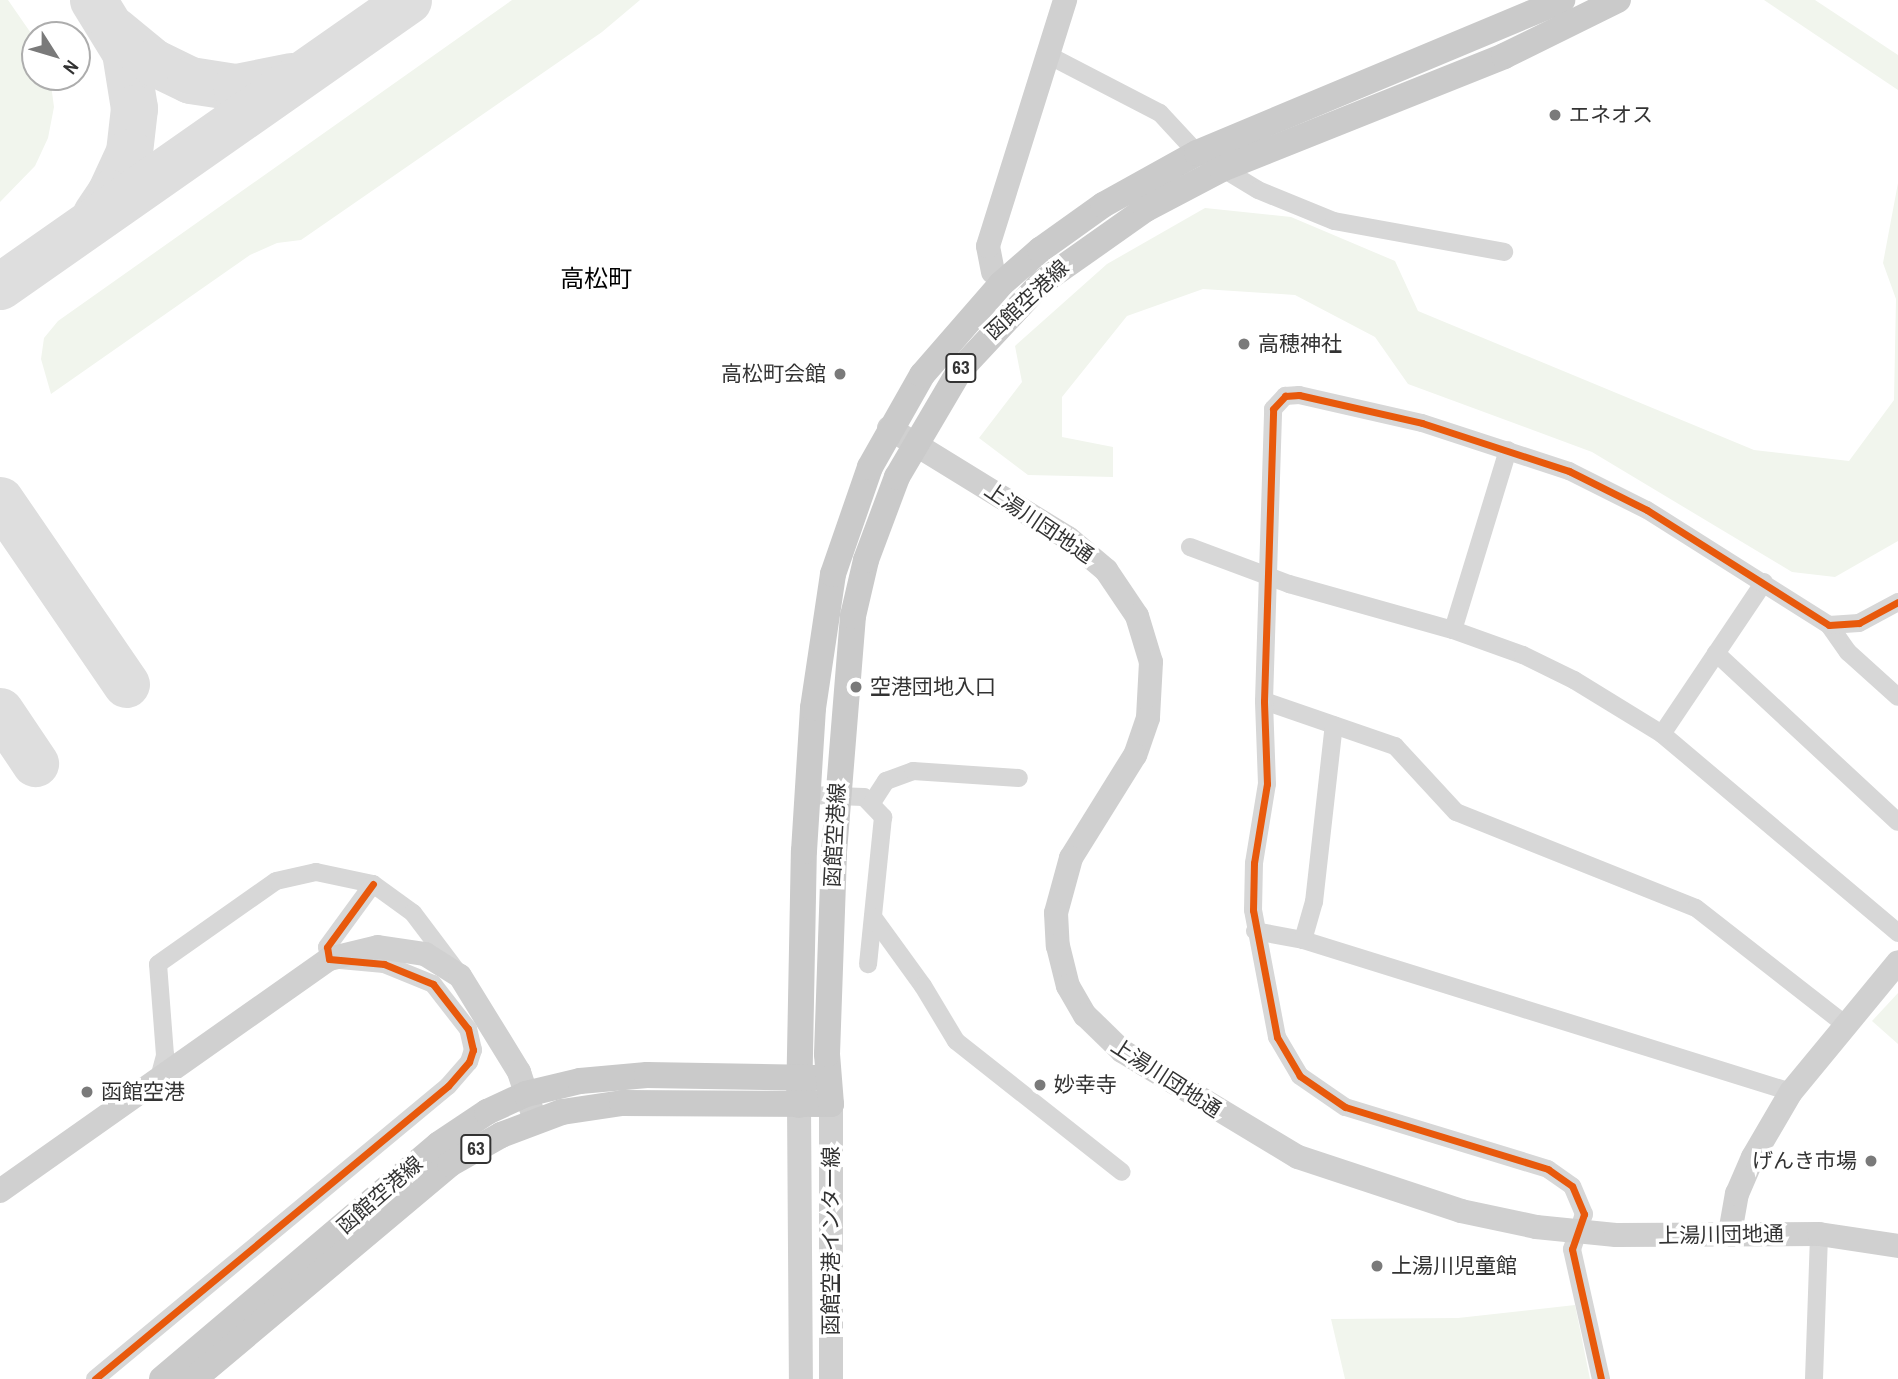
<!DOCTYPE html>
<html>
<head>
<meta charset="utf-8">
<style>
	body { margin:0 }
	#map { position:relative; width:1898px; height:1379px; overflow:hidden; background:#fff; font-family:"Archivo Narrow","Noto Sans JP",sans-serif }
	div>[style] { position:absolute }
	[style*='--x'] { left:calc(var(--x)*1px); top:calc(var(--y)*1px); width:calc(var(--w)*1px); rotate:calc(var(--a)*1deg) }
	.green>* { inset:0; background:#f1f5ed }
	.taxiway>* { height:47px; margin:-23.5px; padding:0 23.5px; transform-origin:23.5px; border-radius:23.5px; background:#dedede }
	.street>* { height:18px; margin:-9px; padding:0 9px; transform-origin:9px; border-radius:9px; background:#d7d7d7 }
	.secondary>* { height:24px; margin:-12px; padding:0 12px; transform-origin:12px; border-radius:12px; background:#d0d0d0 }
	.primary>* { height:26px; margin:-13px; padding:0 13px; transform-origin:13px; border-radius:13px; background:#cacaca }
	.cycleway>* { height:7px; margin:-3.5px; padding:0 3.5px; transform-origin:3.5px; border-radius:3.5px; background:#e8590c }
	.dots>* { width:19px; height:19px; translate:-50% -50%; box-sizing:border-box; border:4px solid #fff; border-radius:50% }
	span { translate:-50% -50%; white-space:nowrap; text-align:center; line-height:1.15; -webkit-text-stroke:7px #fff; paint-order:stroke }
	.shield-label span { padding:2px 5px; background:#fff; border:2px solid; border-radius:5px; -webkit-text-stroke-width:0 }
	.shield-label { font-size:19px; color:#333; font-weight:700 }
	.poi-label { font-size:21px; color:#333 }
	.left { translate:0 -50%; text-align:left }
	.right { translate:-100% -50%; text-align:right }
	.street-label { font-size:21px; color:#333 }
	.quarter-label { font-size:24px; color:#000 }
	.north { position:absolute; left:21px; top:21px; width:70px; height:70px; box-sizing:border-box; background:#fff; border:2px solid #adadad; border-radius:50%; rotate:127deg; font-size:19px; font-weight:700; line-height:28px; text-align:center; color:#333 }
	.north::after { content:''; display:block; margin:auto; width:24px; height:32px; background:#7a7a7a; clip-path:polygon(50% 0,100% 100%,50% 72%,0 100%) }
</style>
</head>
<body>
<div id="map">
	<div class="green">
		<i style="clip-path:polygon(0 0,8px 0,35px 39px,35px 77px,50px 77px,54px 107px,48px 138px,35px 166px,0 202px)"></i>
		<i style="clip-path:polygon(512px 0,640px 0,602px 32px,301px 240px,277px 243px,250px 255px,51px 394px,41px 359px,44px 338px,58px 321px)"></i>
		<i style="clip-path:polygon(1764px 0,1815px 0,1898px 55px,1898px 90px)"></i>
		<i style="clip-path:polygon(1898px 183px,1898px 541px,1835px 577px,1792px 572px,1592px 452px,1408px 384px,1375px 337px,1295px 295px,1203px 289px,1127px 316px,1062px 397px,1062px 437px,1113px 447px,1113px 477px,1028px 475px,979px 438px,1022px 382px,1015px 346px,1107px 264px,1205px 208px,1291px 217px,1395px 261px,1418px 311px,1754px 450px,1849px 461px,1894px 400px,1896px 299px,1883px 263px)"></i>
		<i style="clip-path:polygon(1898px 993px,1898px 1044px,1872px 1021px)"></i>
		<i style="clip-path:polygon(1575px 1305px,1590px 1379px,1345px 1379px,1331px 1319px,1458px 1318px)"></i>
	</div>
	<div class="taxiway">
		<i style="--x:93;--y:0;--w:61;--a:58.4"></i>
		<i style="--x:125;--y:52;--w:57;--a:80.9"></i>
		<i style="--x:134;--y:108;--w:44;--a:96.5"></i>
		<i style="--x:129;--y:152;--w:45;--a:114.9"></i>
		<i style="--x:110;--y:193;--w:25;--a:124"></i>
		<i style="--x:114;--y:30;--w:50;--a:39.4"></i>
		<i style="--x:153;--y:62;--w:41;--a:25.9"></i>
		<i style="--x:190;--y:80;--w:47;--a:8.7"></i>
		<i style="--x:236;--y:87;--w:56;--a:-11.3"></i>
		<i style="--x:0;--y:286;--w:498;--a:-35"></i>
		<i style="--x:0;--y:500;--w:223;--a:55.6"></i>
		<i style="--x:0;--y:711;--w:63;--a:56.1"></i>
	</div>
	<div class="street">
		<i style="--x:1048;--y:55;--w:126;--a:27.4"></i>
		<i style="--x:1160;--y:113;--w:54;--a:47.2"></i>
		<i style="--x:1197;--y:153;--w:71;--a:31.2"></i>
		<i style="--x:1258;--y:190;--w:82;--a:22.2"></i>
		<i style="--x:1334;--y:221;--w:173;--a:10.3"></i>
		<i style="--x:1190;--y:547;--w:106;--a:20.5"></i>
		<i style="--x:1289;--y:584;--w:170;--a:15.7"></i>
		<i style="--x:1453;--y:630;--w:74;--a:19.7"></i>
		<i style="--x:1523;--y:655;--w:57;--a:26.1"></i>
		<i style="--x:1574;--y:680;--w:103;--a:31.5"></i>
		<i style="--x:1662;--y:734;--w:309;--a:40.1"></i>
		<i style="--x:1829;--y:625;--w:33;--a:55"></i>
		<i style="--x:1848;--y:652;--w:67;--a:42"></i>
		<i style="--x:1453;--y:630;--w:188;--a:-73"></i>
		<i style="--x:1716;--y:653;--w:248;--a:42.9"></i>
		<i style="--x:1264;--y:701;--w:139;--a:19"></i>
		<i style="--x:1395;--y:746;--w:90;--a:47.3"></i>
		<i style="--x:1456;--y:812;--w:258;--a:21.8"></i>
		<i style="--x:1696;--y:908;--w:187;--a:38"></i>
		<i style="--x:1662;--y:734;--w:183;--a:-56.1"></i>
		<i style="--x:808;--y:795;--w:56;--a:2"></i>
		<i style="--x:864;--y:797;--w:28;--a:46"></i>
		<i style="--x:883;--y:817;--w:148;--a:95.8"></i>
		<i style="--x:873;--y:801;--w:24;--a:-57"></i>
		<i style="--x:886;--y:781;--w:29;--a:-20"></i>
		<i style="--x:913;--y:771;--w:106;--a:3.8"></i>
		<i style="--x:873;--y:917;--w:85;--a:54.1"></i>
		<i style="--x:923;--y:986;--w:64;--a:59"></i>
		<i style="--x:956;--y:1041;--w:211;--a:38.3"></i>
		<i style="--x:1255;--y:931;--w:49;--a:10.6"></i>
		<i style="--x:1303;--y:940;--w:511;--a:17.3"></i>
		<i style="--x:1303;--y:940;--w:40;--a:-74"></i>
		<i style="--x:1314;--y:902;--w:178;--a:-83.6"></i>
		<i style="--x:159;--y:1078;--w:24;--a:-75"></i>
		<i style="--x:165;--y:1055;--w:91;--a:-94.4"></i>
		<i style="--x:158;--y:964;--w:144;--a:-35.1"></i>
		<i style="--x:276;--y:881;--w:41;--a:-12.7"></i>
		<i style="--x:316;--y:872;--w:58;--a:11.9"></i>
		<i style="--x:373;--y:884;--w:49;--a:35.9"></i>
		<i style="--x:413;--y:913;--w:71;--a:53"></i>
		<i style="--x:95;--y:1379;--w:459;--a:-39.7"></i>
		<i style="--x:448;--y:1086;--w:32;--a:-49"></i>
		<i style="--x:469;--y:1062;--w:13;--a:-72"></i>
		<i style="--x:473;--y:1050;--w:22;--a:-103"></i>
		<i style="--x:468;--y:1029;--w:57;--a:-127.9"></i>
		<i style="--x:433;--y:984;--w:53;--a:-157.8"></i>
		<i style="--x:384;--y:964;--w:55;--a:-174.8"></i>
		<i style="--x:329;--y:959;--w:12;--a:-99"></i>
		<i style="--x:327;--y:947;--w:78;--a:-53.9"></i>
		<i style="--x:1601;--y:1379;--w:133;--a:-102.6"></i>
		<i style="--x:1572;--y:1249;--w:37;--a:-71"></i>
		<i style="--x:1584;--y:1214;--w:30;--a:-113"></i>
		<i style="--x:1572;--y:1186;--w:29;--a:-145"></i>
		<i style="--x:1548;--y:1169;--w:212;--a:-163"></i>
		<i style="--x:1345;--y:1107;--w:55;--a:-145.4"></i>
		<i style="--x:1300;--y:1076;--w:45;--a:-120.5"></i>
		<i style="--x:1277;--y:1037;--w:129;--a:-100.7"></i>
		<i style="--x:1253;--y:910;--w:47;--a:-88.8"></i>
		<i style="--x:1254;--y:863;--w:80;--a:-80.7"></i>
		<i style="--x:1267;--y:784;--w:83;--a:-92.1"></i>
		<i style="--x:1264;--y:701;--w:292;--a:-88.2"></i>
		<i style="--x:1273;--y:409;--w:18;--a:-47"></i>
		<i style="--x:1285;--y:396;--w:14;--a:-4"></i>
		<i style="--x:1299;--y:395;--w:126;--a:12.8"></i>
		<i style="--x:1422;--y:423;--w:155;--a:18.1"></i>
		<i style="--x:1569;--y:471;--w:87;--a:26.6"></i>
		<i style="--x:1647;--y:510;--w:215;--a:32.3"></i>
		<i style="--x:1829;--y:625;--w:30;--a:-4"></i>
		<i style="--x:1859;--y:623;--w:44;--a:-28.3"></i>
		<i style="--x:1814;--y:1379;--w:145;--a:-88"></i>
	</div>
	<div class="secondary">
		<i style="--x:993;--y:272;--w:26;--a:-101"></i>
		<i style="--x:988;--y:246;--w:258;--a:-72.6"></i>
		<i style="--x:889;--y:428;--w:210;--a:31.6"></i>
		<i style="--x:1068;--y:538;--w:50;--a:40.1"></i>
		<i style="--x:1106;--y:570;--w:55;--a:56"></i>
		<i style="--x:1137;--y:616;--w:48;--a:73.1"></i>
		<i style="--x:1151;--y:662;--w:56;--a:93.1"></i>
		<i style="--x:1148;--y:718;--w:39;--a:109"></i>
		<i style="--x:1135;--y:755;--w:121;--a:121.9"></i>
		<i style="--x:1071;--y:858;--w:57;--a:105.3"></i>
		<i style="--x:1056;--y:913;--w:33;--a:87"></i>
		<i style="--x:1058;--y:946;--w:41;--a:76"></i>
		<i style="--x:1068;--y:986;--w:34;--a:60"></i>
		<i style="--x:1085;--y:1015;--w:52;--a:44.2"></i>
		<i style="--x:1122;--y:1051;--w:205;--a:31.1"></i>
		<i style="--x:1298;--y:1157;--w:172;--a:18.3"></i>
		<i style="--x:1461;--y:1211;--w:77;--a:12"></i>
		<i style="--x:1536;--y:1227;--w:80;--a:5.7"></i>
		<i style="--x:1616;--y:1235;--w:203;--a:-0.3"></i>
		<i style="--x:1819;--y:1234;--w:80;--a:8.6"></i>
		<i style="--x:831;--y:1104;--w:275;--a:90"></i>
		<i style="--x:799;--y:1105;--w:274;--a:89.6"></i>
		<i style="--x:0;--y:1191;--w:403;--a:-35.2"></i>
		<i style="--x:329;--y:959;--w:50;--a:-13.8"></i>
		<i style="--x:378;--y:947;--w:48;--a:8.5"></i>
		<i style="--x:425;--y:954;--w:41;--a:32.2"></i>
		<i style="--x:460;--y:976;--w:113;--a:58.4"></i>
		<i style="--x:519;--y:1072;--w:51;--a:71.6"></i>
		<i style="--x:1730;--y:1233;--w:40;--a:-80"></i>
		<i style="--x:1737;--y:1194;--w:40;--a:-66.6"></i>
		<i style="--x:1753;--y:1157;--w:75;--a:-59.7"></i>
		<i style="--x:1791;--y:1092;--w:168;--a:-50.5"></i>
	</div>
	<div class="primary">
		<i style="--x:799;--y:1105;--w:254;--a:-88.9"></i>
		<i style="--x:804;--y:851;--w:143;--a:-86.4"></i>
		<i style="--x:813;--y:708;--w:135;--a:-81.5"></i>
		<i style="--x:833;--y:574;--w:113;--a:-70.9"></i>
		<i style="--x:870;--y:467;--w:106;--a:-60.5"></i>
		<i style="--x:922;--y:375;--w:121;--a:-49"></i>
		<i style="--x:1001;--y:284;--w:52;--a:-41.1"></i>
		<i style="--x:1040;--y:250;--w:77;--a:-35.5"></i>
		<i style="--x:1103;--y:205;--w:107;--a:-29"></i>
		<i style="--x:1197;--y:153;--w:396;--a:-22.7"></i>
		<i style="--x:162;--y:1379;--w:363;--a:-40.3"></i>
		<i style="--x:439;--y:1144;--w:58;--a:-33.7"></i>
		<i style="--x:487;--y:1112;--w:43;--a:-24.8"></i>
		<i style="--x:526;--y:1094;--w:56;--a:-13.5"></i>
		<i style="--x:580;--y:1081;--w:67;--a:-5.1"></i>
		<i style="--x:647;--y:1075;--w:168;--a:1"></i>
		<i style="--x:194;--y:1379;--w:334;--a:-40"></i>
		<i style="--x:450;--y:1164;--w:59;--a:-29.6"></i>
		<i style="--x:501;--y:1135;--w:65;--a:-20.7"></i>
		<i style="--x:562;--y:1112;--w:61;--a:-8.5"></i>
		<i style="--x:622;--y:1103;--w:209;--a:0.3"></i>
		<i style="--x:831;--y:1104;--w:50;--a:-94.6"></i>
		<i style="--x:827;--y:1054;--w:202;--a:-88"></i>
		<i style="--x:834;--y:852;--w:237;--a:-85.4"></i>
		<i style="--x:853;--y:616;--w:57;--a:-76.9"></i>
		<i style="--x:866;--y:560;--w:89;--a:-69.5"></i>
		<i style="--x:897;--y:477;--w:124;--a:-59.5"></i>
		<i style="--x:960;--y:370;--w:119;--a:-47"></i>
		<i style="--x:1041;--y:283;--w:128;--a:-35.2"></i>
		<i style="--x:1146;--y:209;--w:86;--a:-27.8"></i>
		<i style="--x:1222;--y:169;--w:304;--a:-21.8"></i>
		<i style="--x:1504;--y:56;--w:127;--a:-26.2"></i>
	</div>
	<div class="cycleway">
		<i style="--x:95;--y:1379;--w:459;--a:-39.7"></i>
		<i style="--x:448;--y:1086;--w:32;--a:-49"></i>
		<i style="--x:469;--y:1062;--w:13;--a:-72"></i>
		<i style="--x:473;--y:1050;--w:22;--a:-103"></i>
		<i style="--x:468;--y:1029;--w:57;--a:-127.9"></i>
		<i style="--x:433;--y:984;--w:53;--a:-157.8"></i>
		<i style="--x:384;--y:964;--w:55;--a:-174.8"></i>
		<i style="--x:329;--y:959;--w:12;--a:-99"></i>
		<i style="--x:327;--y:947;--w:78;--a:-53.9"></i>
		<i style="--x:1601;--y:1379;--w:133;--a:-102.6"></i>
		<i style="--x:1572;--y:1249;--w:37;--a:-71"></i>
		<i style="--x:1584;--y:1214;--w:30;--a:-113"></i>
		<i style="--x:1572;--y:1186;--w:29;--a:-145"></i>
		<i style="--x:1548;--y:1169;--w:212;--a:-163"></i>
		<i style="--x:1345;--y:1107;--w:55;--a:-145.4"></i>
		<i style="--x:1300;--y:1076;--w:45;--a:-120.5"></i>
		<i style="--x:1277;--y:1037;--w:129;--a:-100.7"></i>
		<i style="--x:1253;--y:910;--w:47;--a:-88.8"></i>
		<i style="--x:1254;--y:863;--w:80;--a:-80.7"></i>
		<i style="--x:1267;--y:784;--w:83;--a:-92.1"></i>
		<i style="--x:1264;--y:701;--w:292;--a:-88.2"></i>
		<i style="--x:1273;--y:409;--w:18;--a:-47"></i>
		<i style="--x:1285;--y:396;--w:14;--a:-4"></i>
		<i style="--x:1299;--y:395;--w:126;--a:12.8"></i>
		<i style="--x:1422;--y:423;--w:155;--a:18.1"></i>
		<i style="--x:1569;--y:471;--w:87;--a:26.6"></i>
		<i style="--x:1647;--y:510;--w:215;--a:32.3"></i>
		<i style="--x:1829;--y:625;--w:30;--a:-4"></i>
		<i style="--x:1859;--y:623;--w:44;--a:-28.3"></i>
	</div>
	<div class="dots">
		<i style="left:1555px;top:115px;background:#7a7a7a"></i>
		<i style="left:1244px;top:344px;background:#7a7a7a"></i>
		<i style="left:840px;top:374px;background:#7a7a7a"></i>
		<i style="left:856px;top:687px;background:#7a7a7a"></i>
		<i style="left:1040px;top:1085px;background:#7a7a7a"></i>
		<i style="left:87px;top:1092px;background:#7a7a7a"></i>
		<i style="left:1871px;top:1161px;background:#7a7a7a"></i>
		<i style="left:1377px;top:1266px;background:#7a7a7a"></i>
	</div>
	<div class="shield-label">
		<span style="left:961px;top:368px">63</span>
		<span style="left:476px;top:1149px">63</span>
	</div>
	<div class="poi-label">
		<span class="left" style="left:1569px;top:115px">エネオス</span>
		<span class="left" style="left:1258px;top:344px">高穂神社</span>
		<span class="right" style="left:826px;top:374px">高松町会館</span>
		<span class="left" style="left:870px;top:687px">空港団地入口</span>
		<span class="left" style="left:1054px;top:1085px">妙幸寺</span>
		<span class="left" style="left:101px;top:1092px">函館空港</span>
		<span class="right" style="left:1857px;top:1161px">げんき市場</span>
		<span class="left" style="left:1391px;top:1266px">上湯川児童館</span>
	</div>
	<div class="street-label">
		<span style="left:1027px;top:300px;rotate:-43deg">函館空港線</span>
		<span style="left:1039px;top:523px;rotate:34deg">上湯川団地通</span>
		<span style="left:835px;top:835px;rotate:-87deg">函館空港線</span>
		<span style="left:1166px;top:1078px;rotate:33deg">上湯川団地通</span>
		<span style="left:380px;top:1195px;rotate:-41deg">函館空港線</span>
		<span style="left:1721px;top:1235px;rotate:-1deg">上湯川団地通</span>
		<span style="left:831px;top:1241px;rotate:-90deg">函館空港インター線</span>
	</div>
	<div class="quarter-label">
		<span style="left:596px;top:279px">高松町</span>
	</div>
	<div class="north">N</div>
</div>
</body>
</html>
